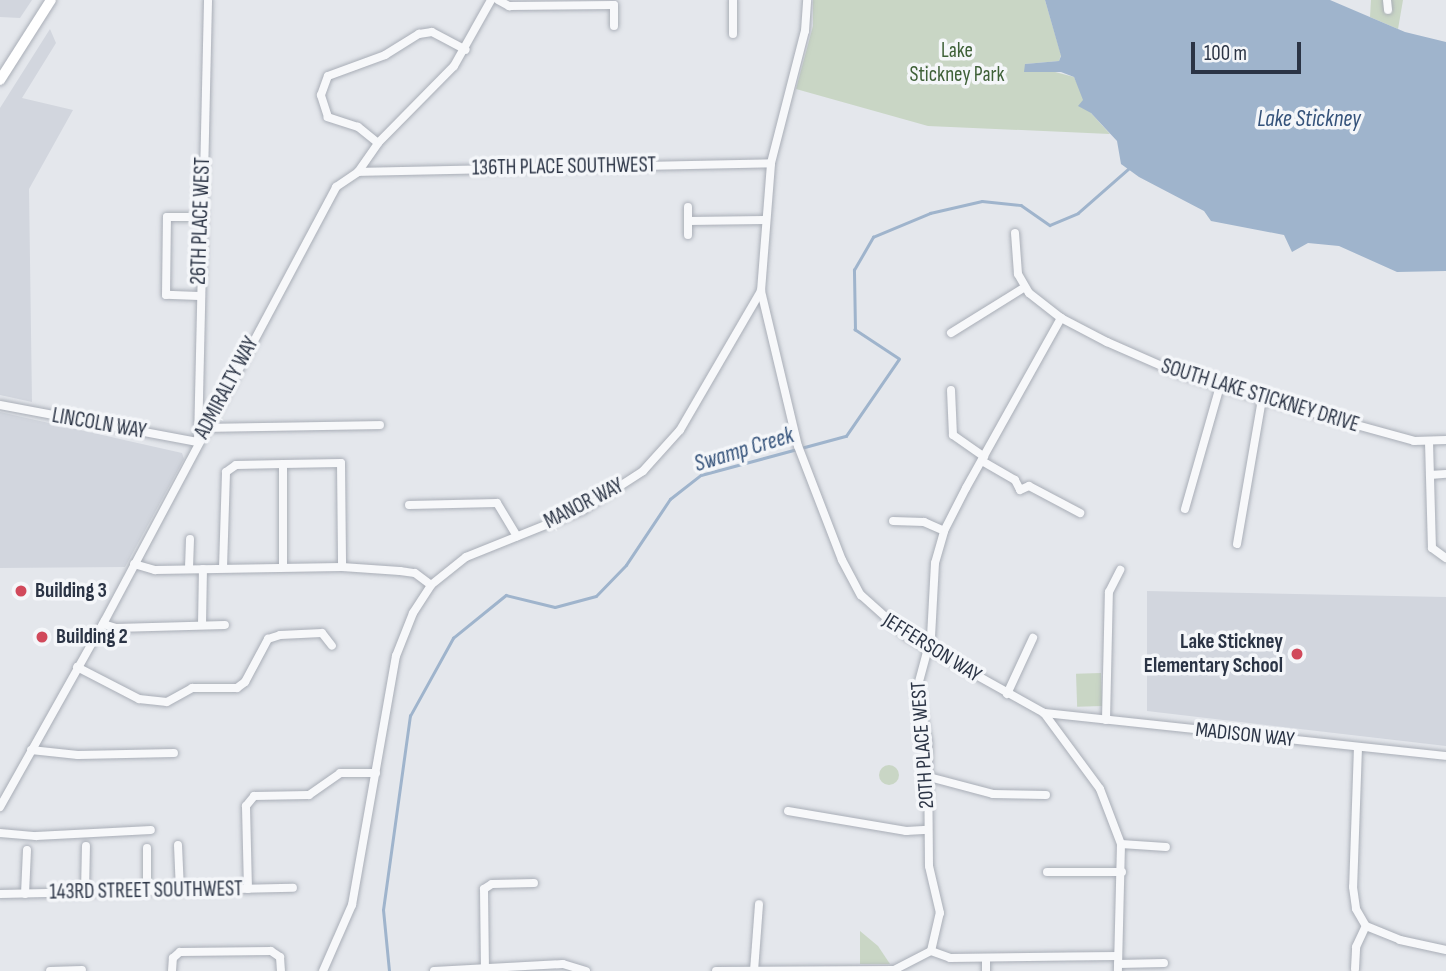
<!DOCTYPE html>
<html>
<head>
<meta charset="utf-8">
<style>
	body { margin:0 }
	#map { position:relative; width:1446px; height:971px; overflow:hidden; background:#e4e7ec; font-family:"Sofia Sans Condensed",sans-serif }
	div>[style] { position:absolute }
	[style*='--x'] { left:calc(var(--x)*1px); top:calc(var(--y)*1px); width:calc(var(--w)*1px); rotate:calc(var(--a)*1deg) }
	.built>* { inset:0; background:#d2d6de }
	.green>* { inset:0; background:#c9d6c5; transform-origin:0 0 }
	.round { border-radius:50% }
	.water>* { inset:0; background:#9fb4cc }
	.stream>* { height:2.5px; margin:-1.25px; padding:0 1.25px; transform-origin:1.25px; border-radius:1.25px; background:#9fb4cc }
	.roads { filter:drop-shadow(0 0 2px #a9aeb7) drop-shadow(0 0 2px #a9aeb7) }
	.minor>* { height:8px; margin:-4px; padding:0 4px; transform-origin:4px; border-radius:4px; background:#f7f8fa }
	.highway>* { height:10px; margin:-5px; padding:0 5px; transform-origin:5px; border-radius:5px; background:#fff }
	.dots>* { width:19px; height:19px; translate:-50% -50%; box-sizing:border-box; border:4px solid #f4f6f9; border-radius:50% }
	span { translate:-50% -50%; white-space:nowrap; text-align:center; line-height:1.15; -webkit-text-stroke:7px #f4f6f9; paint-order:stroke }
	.park-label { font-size:21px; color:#3f6138 }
	.street-label { font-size:21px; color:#2b3445 }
	.poi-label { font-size:21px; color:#2b3445; font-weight:700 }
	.left { translate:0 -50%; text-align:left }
	.right { translate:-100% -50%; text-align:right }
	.water-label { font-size:23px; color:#34527a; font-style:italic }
	.scale { position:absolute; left:1191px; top:42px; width:110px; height:32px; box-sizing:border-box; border:4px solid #2b3445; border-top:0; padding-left:9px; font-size:21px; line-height:24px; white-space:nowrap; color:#2b3445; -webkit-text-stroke:5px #f4f6f9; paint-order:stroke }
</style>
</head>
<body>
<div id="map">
	<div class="built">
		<i style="clip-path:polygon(0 0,32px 0,20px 18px,0 17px)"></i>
		<i style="clip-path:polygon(50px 29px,56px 43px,22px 98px,73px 110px,29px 189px,32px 402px,0 395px,0 108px)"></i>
		<i style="clip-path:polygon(0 412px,182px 453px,184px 459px,125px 567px,0 568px)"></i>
		<i style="clip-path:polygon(1147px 591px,1446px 597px,1446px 746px,1147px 711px)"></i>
	</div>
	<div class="green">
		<i style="clip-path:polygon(813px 0,1045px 0,1061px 55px,1059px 61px,1025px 64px,1074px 77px,1091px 113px,1110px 134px,928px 126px,796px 89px,813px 26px)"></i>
		<i style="clip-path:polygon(1371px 0,1403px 0,1398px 29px,1370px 17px)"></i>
		<i style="left:1101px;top:673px;width:33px;height:25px;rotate:88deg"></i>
		<i class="round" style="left:879px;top:765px;width:20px;height:20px"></i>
		<i style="clip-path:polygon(860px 931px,878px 946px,890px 964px,860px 964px)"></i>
	</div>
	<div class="water">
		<i style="clip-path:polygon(1045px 0,1330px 0,1405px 32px,1446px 42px,1446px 271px,1397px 272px,1339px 246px,1308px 243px,1292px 252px,1284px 235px,1211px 221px,1204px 211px,1139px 177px,1121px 164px,1117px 141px,1091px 113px,1078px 106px,1083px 100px,1074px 77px,1061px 72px,1024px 72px,1025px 64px,1059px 61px,1061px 56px)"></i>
	</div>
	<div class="stream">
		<i style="--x:389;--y:971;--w:61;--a:-95.6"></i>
		<i style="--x:383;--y:910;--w:196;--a:-82.1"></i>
		<i style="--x:410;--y:716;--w:89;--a:-61.1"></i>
		<i style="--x:453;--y:638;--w:68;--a:-39.1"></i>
		<i style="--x:506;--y:595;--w:50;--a:13.8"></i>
		<i style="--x:555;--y:607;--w:42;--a:-15"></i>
		<i style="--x:596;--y:596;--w:43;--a:-45.9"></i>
		<i style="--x:626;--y:565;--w:79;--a:-56.3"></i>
		<i style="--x:670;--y:499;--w:39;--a:-38"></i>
		<i style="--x:701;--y:475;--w:150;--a:-15.1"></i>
		<i style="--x:846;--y:436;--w:93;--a:-55.5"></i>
		<i style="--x:899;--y:359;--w:53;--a:-146.6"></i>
		<i style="--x:855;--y:330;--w:60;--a:-91"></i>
		<i style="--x:854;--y:270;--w:38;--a:-60"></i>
		<i style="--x:873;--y:237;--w:62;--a:-22.8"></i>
		<i style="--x:930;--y:213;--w:53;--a:-13"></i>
		<i style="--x:982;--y:201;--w:39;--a:6"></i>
		<i style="--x:1021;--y:205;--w:35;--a:35"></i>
		<i style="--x:1050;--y:225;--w:30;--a:-23"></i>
		<i style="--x:1078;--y:213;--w:67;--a:-41.3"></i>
	</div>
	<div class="roads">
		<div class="minor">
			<i style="--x:498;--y:0;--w:13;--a:29"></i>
			<i style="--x:509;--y:6;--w:105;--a:-0.5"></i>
			<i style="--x:614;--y:5;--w:21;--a:90"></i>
			<i style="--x:1387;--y:0;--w:10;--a:84"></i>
			<i style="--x:733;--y:34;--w:34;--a:-90"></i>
			<i style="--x:378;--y:143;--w:26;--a:-141"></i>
			<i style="--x:358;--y:127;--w:32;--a:-162"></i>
			<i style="--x:328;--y:117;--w:23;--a:-108"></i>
			<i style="--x:321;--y:95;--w:20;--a:-70"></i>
			<i style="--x:328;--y:76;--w:61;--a:-20.2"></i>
			<i style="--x:385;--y:55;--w:40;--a:-32"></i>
			<i style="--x:419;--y:34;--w:13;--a:-9"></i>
			<i style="--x:432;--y:32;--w:38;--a:28"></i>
			<i style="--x:358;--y:172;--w:413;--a:-1.2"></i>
			<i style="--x:688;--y:207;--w:28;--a:90"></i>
			<i style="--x:688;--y:221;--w:77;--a:-0.7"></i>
			<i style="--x:1015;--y:233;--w:41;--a:85.8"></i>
			<i style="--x:1018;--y:274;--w:22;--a:60"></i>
			<i style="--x:1029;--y:293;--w:41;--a:38"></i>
			<i style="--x:1061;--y:318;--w:52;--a:27.6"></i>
			<i style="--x:1107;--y:342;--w:80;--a:23.7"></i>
			<i style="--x:1180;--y:374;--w:86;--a:17"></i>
			<i style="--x:1262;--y:399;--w:158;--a:15.4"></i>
			<i style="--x:1414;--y:441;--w:32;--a:-2"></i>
			<i style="--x:761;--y:291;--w:159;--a:76.6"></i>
			<i style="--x:798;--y:446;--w:122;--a:68.9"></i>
			<i style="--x:842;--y:560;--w:40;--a:62"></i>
			<i style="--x:861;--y:595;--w:63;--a:41.8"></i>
			<i style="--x:908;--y:637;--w:156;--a:29.2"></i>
			<i style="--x:1044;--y:713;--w:94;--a:53.6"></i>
			<i style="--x:1100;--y:789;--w:59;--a:69.1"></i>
			<i style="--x:1121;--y:844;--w:127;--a:91.4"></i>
			<i style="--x:199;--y:296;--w:33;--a:-178"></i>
			<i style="--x:166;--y:295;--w:78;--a:-89.3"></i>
			<i style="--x:167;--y:217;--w:34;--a:0"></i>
			<i style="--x:951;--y:333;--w:87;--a:-31.9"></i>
			<i style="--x:951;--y:390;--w:45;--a:87.5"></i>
			<i style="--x:953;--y:435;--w:38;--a:35"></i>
			<i style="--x:0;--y:405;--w:201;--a:10.6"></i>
			<i style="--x:198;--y:442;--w:442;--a:-88.7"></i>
			<i style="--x:206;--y:428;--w:174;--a:-1"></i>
			<i style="--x:1429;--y:442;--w:106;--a:88.4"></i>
			<i style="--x:1432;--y:548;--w:17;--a:36"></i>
			<i style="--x:982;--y:461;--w:38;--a:30"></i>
			<i style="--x:1015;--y:480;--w:11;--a:63"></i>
			<i style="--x:1020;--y:490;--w:10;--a:-24"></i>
			<i style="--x:1029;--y:486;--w:58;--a:27.9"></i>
			<i style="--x:283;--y:464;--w:103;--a:90"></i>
			<i style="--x:1430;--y:475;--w:16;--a:-4"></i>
			<i style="--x:409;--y:505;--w:88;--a:-1.3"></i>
			<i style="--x:497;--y:503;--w:39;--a:59"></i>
			<i style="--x:1185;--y:509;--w:128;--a:-74.1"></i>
			<i style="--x:893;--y:521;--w:31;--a:2"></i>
			<i style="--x:924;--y:522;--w:22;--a:24"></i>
			<i style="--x:1237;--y:544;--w:147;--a:-80.2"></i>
			<i style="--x:134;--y:564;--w:22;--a:16"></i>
			<i style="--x:155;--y:570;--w:187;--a:-0.9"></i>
			<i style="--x:342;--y:567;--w:58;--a:3.9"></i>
			<i style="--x:400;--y:571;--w:15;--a:8"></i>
			<i style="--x:415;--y:573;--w:20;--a:37"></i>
			<i style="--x:189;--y:568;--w:29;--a:-88"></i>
			<i style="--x:223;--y:568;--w:96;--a:-88.2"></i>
			<i style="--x:226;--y:472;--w:12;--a:-35"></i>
			<i style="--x:236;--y:465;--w:47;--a:-1.2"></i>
			<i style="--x:283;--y:464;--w:58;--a:-1"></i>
			<i style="--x:341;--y:463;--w:104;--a:89.4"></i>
			<i style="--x:103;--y:624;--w:14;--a:17"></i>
			<i style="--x:116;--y:628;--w:109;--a:-1.6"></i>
			<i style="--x:202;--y:625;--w:56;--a:-89"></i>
			<i style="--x:77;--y:667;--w:70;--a:27.3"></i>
			<i style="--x:139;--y:699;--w:28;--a:6"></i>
			<i style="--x:167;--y:702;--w:29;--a:-29"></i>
			<i style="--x:192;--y:688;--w:45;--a:0"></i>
			<i style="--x:237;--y:688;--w:10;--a:-37"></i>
			<i style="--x:245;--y:682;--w:49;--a:-61.9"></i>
			<i style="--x:268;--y:639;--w:13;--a:-18"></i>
			<i style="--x:280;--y:635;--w:42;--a:-2.7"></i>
			<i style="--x:322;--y:633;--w:16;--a:52"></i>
			<i style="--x:1007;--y:694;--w:62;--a:-65.1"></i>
			<i style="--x:1044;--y:713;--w:404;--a:6.1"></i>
			<i style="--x:1106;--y:720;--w:128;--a:-88.7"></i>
			<i style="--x:1109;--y:592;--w:25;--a:-63"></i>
			<i style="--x:1358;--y:747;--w:140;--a:92"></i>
			<i style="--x:1353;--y:887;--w:22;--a:82"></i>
			<i style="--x:1356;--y:909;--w:20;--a:60"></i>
			<i style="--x:31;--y:750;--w:47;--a:6.1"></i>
			<i style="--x:78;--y:755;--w:96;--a:-1.2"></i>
			<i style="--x:929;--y:777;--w:66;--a:14.9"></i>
			<i style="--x:993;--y:794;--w:53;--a:1.1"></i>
			<i style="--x:0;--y:807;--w:214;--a:-60.7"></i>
			<i style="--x:105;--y:620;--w:491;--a:-61.9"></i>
			<i style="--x:336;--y:187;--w:27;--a:-34"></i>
			<i style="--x:358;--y:172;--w:35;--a:-55"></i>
			<i style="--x:378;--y:143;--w:108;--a:-45.4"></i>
			<i style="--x:454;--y:66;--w:76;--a:-60.7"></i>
			<i style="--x:788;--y:811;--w:120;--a:9.6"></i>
			<i style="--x:906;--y:831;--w:22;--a:-3"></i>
			<i style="--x:0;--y:833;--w:36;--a:5"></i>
			<i style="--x:36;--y:836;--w:115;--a:-3"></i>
			<i style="--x:1121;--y:844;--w:45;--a:3.8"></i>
			<i style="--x:178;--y:845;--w:45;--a:87.5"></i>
			<i style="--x:147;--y:848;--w:43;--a:90"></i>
			<i style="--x:1047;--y:872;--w:75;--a:0"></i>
			<i style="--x:248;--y:889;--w:83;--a:-91.4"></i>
			<i style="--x:246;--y:806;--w:13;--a:-51"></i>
			<i style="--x:254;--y:796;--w:55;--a:-1"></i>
			<i style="--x:309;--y:795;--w:38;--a:-35"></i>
			<i style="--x:340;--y:773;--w:36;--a:0"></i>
			<i style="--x:85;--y:892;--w:46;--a:-88.8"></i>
			<i style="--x:0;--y:894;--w:293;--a:-1.2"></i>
			<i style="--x:25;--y:894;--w:44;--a:-87.4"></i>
			<i style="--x:1366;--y:926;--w:37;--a:22"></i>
			<i style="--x:1400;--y:940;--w:47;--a:12.3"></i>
			<i style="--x:931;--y:951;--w:39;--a:-77"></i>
			<i style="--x:940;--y:913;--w:48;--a:-103.2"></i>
			<i style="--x:929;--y:866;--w:123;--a:-90.5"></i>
			<i style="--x:928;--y:743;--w:55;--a:-101.5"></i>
			<i style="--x:917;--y:689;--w:54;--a:-74.9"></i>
			<i style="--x:931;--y:637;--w:74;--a:-86.9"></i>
			<i style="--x:935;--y:563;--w:33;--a:-74"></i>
			<i style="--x:944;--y:531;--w:48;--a:-62.9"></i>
			<i style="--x:966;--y:488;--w:195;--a:-60.8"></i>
			<i style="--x:986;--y:958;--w:13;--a:90"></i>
			<i style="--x:1118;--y:964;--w:46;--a:-1.2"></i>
			<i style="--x:1355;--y:969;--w:22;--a:-87"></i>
			<i style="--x:1356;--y:947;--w:23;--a:-65"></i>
			<i style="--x:50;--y:971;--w:32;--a:-2"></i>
			<i style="--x:172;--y:971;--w:13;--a:-86"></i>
			<i style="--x:173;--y:958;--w:9;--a:-41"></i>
			<i style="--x:180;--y:952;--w:91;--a:-0.6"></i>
			<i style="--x:271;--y:951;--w:11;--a:34"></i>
			<i style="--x:280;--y:957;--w:14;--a:86"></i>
			<i style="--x:323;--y:971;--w:72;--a:-66.3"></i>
			<i style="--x:352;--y:905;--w:253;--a:-80"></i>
			<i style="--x:396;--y:656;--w:46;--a:-68.4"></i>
			<i style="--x:413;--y:613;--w:33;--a:-57"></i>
			<i style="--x:431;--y:585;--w:45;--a:-38.7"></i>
			<i style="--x:466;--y:557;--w:126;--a:-21.9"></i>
			<i style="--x:583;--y:510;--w:72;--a:-33"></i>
			<i style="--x:643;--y:471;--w:55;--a:-47.9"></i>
			<i style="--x:680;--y:430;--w:161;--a:-59.8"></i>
			<i style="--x:761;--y:291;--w:128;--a:-85.5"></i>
			<i style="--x:771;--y:163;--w:136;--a:-75.6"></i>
			<i style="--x:805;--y:31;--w:31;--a:-86"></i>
			<i style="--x:434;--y:971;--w:129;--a:-3.1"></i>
			<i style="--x:563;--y:964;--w:24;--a:17"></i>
			<i style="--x:485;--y:971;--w:82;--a:-90.7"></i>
			<i style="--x:484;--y:889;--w:9;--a:-32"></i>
			<i style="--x:492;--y:884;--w:42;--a:-1.4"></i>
			<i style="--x:716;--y:971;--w:178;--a:-0.3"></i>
			<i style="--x:894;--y:970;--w:42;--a:-27.2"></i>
			<i style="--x:931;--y:951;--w:20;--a:20"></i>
			<i style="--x:950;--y:958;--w:168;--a:-0.7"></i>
			<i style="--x:754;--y:971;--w:67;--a:-85.7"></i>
		</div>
		<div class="highway">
			<i style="--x:0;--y:80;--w:95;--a:-57.5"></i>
		</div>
	</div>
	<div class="dots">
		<i style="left:21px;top:591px;background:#d1495b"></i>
		<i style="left:42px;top:637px;background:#d1495b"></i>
		<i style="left:1297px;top:654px;background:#d1495b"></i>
	</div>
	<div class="park-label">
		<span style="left:957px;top:63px">Lake<br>Stickney Park</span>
	</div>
	<div class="street-label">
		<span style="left:564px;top:167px;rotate:-1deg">136TH PLACE SOUTHWEST</span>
		<span style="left:201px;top:221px;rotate:-88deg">26TH PLACE WEST</span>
		<span style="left:227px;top:388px;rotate:-62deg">ADMIRALTY WAY</span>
		<span style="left:1260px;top:396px;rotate:17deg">SOUTH LAKE STICKNEY DRIVE</span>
		<span style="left:99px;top:424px;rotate:10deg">LINCOLN WAY</span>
		<span style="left:584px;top:504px;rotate:-27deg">MANOR WAY</span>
		<span style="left:932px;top:648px;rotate:32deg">JEFFERSON WAY</span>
		<span style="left:1245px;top:735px;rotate:6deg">MADISON WAY</span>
		<span style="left:923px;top:745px;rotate:-94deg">20TH PLACE WEST</span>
		<span style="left:146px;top:891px;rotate:-1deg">143RD STREET SOUTHWEST</span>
	</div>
	<div class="poi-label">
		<span class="left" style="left:35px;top:591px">Building 3</span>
		<span class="left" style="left:56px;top:637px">Building 2</span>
		<span class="right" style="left:1283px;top:654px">Lake Stickney<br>Elementary School</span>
	</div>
	<div class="water-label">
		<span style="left:1309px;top:119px">Lake Stickney</span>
		<span style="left:744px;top:450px;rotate:-17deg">Swamp Creek</span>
	</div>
	<div class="scale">100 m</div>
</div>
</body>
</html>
